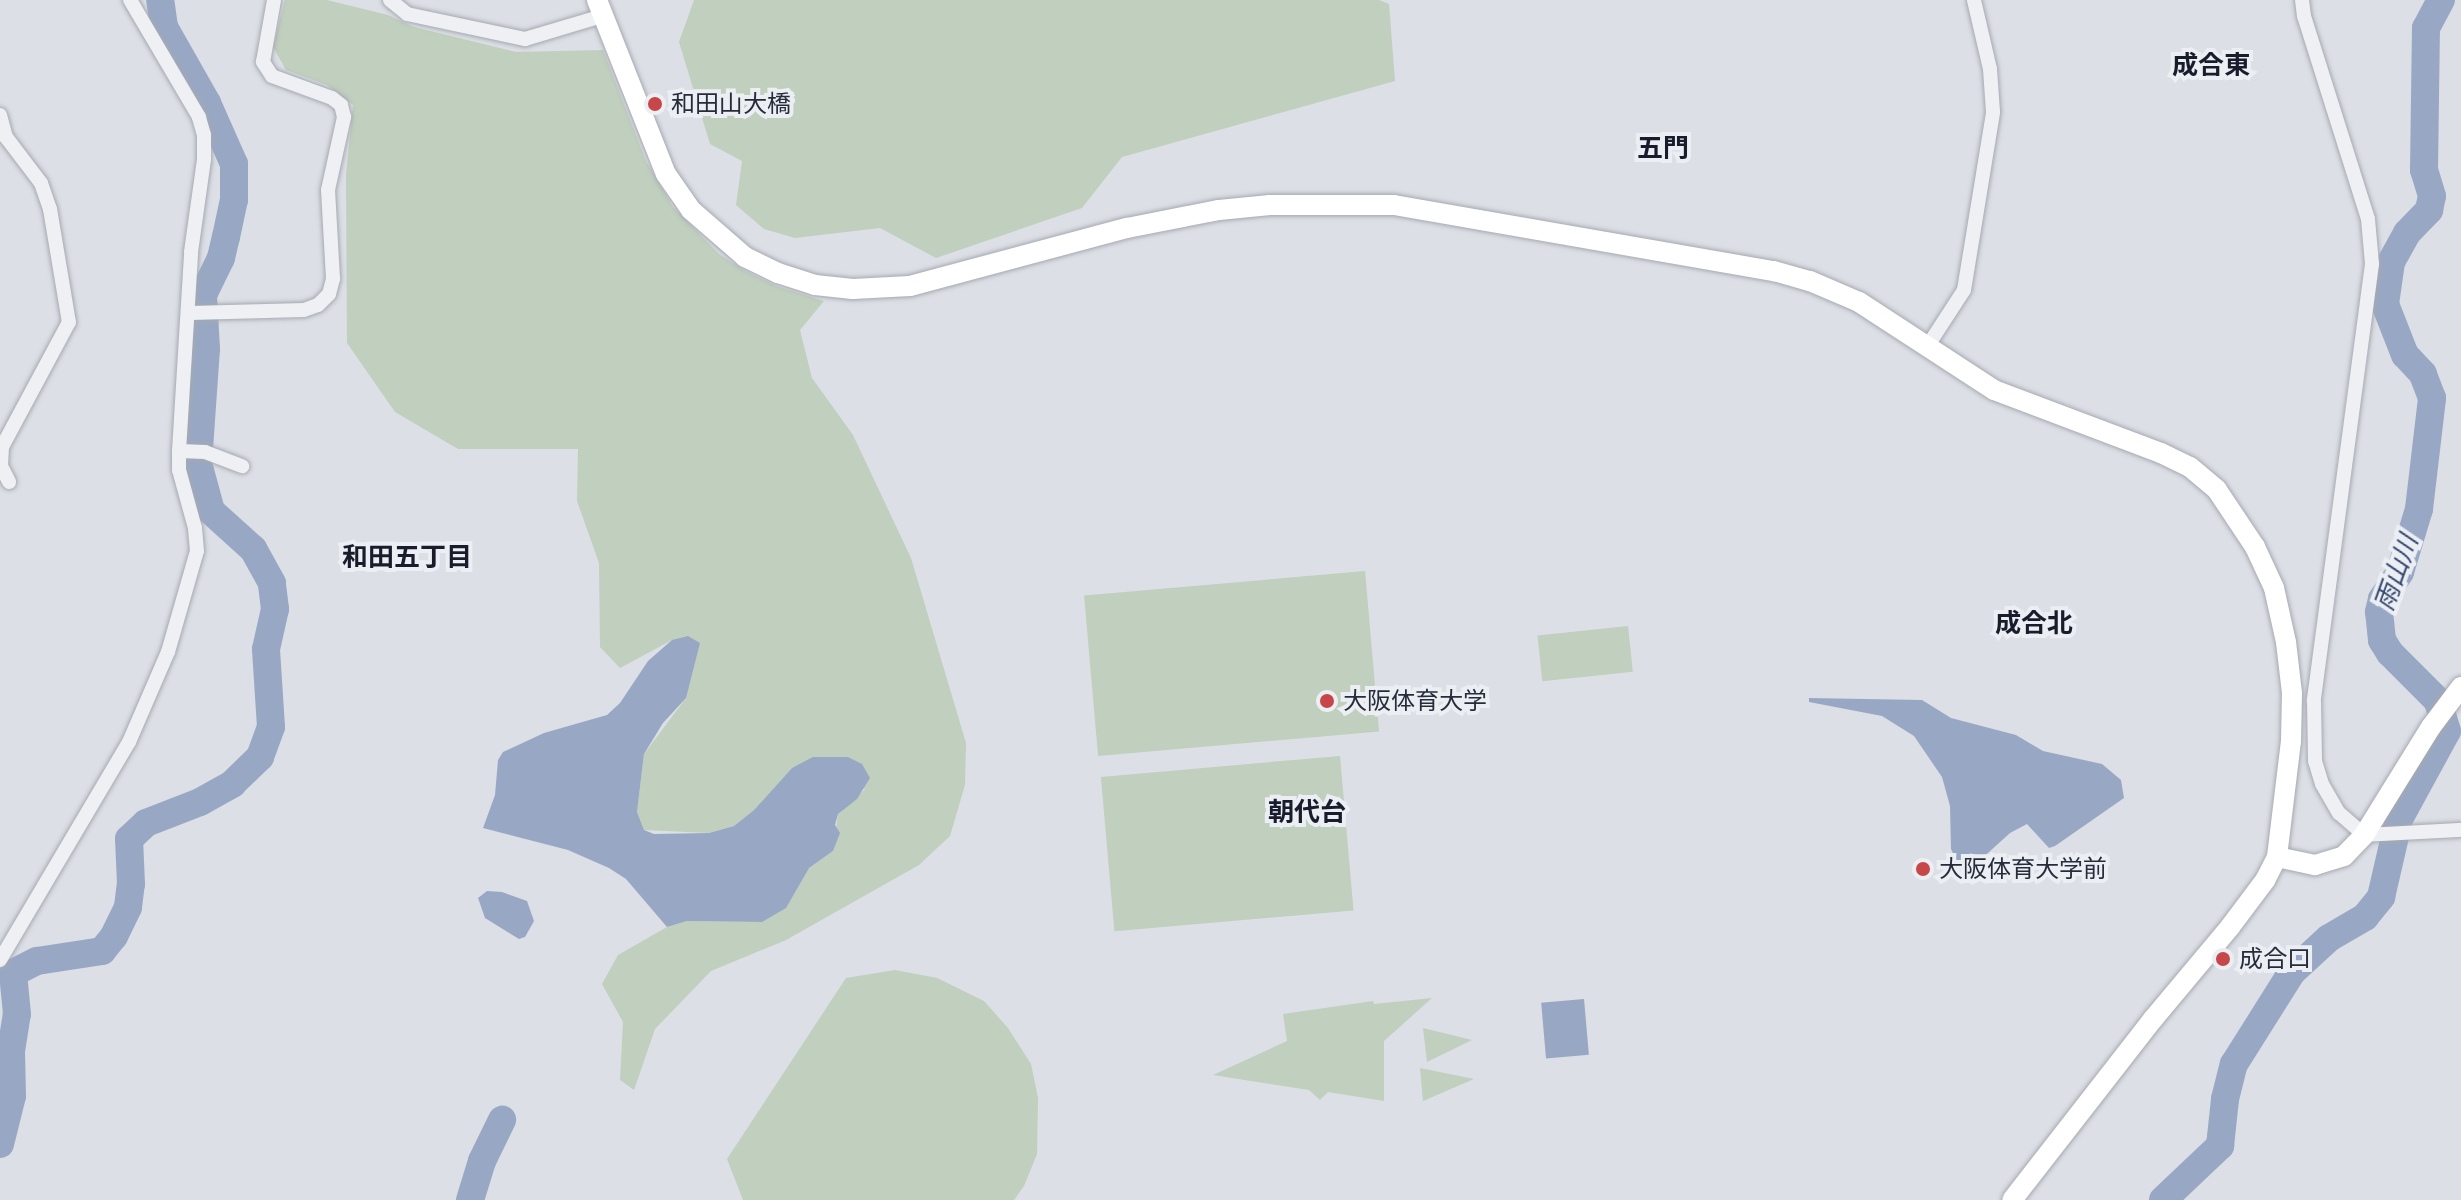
<!DOCTYPE html>
<html>
<head>
<meta charset="utf-8">
<style>
	body { margin:0 }
	#map { position:relative; width:2461px; height:1200px; overflow:hidden; background:#dcdfe5; font-family:Montserrat,"Noto Sans JP",sans-serif }
	div>[style] { position:absolute }
	[style*='--x'] { left:calc(var(--x)*1px); top:calc(var(--y)*1px); width:calc(var(--w)*1px); rotate:calc(var(--a)*1deg) }
	.green>* { inset:0; background:#c0cfbe; transform-origin:0 0 }
	.water>* { inset:0; background:#98a8c4; transform-origin:0 0 }
	.river>* { height:28px; margin:-14px; padding:0 14px; transform-origin:14px; border-radius:14px; background:#98a8c4 }
	.roads { filter:drop-shadow(0 0 2px #a6a9b2) drop-shadow(0 0 2px #a6a9b2) }
	.street>* { height:14px; margin:-7px; padding:0 7px; transform-origin:7px; border-radius:7px; background:#eef0f4 }
	.secondary>* { height:20px; margin:-10px; padding:0 10px; transform-origin:10px; border-radius:10px; background:#fff }
	.dots>* { width:22px; height:22px; translate:-50% -50%; box-sizing:border-box; border:4px solid #ebeef3; border-radius:50% }
	span { translate:-50% -50%; white-space:nowrap; text-align:center; line-height:1.15; -webkit-text-stroke:8px #ebeef3; paint-order:stroke }
	.poi-label { font-size:24px; color:#272c3b }
	.left { translate:0 -50%; text-align:left }
	.neighbourhood-label { font-size:26px; color:#191d2b; font-weight:700 }
	.water-label { font-size:26px; color:#33466c; font-style:italic }
</style>
</head>
<body>
<div id="map">
	<div class="green">
		<i style="clip-path:polygon(285px 0,327px 0,388px 15px,414px 27px,516px 52px,603px 50px,646px 161px,673px 207px,719px 254px,745px 271px,776px 286px,824px 301px,800px 330px,812px 378px,853px 435px,911px 558px,966px 743px,965px 785px,950px 836px,919px 865px,786px 940px,711px 971px,655px 1029px,634px 1090px,620px 1080px,623px 1022px,602px 984px,618px 955px,667px 927px,687px 921px,762px 922px,809px 868px,833px 851px,838px 814px,865px 789px,792px 768px,754px 810px,734px 826px,709px 833px,644px 830px,637px 812px,644px 754px,686px 698px,672px 640px,620px 668px,600px 647px,599px 563px,577px 501px,578px 449px,458px 449px,395px 412px,347px 343px,346px 175px,353px 105px,327px 85px,286px 70px,273px 47px)"></i>
		<i style="clip-path:polygon(694px 0,1379px 0,1389px 4px,1395px 81px,1122px 157px,1082px 208px,936px 258px,880px 228px,795px 238px,764px 229px,736px 205px,742px 161px,710px 144px,679px 42px)"></i>
		<i style="left:1365px;top:571px;width:161px;height:282px;rotate:85deg"></i>
		<i style="left:1628px;top:626px;width:46px;height:91px;rotate:84deg"></i>
		<i style="left:1340px;top:756px;width:155px;height:240px;rotate:85deg"></i>
		<i style="clip-path:polygon(895px 970px,937px 978px,984px 1001px,1008px 1028px,1031px 1064px,1038px 1098px,1037px 1154px,1024px 1186px,1014px 1200px,743px 1200px,727px 1159px,846px 978px)"></i>
		<i style="clip-path:polygon(1432px 998px,1384px 1041px,1384px 1101px,1328px 1092px,1320px 1100px,1309px 1090px,1213px 1075px,1287px 1041px,1283px 1014px,1373px 1001px,1374px 1004px)"></i>
		<i style="clip-path:polygon(1423px 1028px,1472px 1040px,1427px 1062px)"></i>
		<i style="clip-path:polygon(1420px 1068px,1474px 1079px,1423px 1101px)"></i>
	</div>
	<div class="water">
		<i style="clip-path:polygon(688px 636px,700px 643px,686px 698px,663px 723px,644px 754px,637px 812px,644px 830px,654px 834px,709px 833px,734px 826px,754px 810px,792px 768px,813px 757px,848px 757px,862px 764px,870px 778px,857px 799px,838px 814px,835px 825px,840px 833px,833px 851px,809px 868px,786px 908px,762px 922px,687px 921px,667px 927px,626px 879px,609px 868px,568px 850px,483px 828px,495px 795px,498px 760px,503px 752px,544px 733px,607px 715px,620px 703px,648px 661px,672px 640px)"></i>
		<i style="clip-path:polygon(1809px 698px,1922px 700px,1951px 718px,2016px 735px,2043px 751px,2102px 764px,2121px 780px,2124px 798px,2055px 846px,2049px 848px,2027px 824px,2010px 833px,1978px 862px,1965px 865px,1957px 862px,1951px 849px,1950px 806px,1942px 777px,1914px 736px,1882px 716px,1809px 702px)"></i>
		<i style="clip-path:polygon(487px 891px,502px 892px,527px 901px,534px 921px,525px 937px,519px 939px,485px 918px,478px 898px)"></i>
		<i style="left:1584px;top:999px;width:56px;height:43px;rotate:85deg"></i>
	</div>
	<div class="river">
		<i style="--x:0;--y:1144;--w:49;--a:-76"></i>
		<i style="--x:12;--y:1096;--w:45;--a:-91.3"></i>
		<i style="--x:11;--y:1051;--w:37;--a:-81"></i>
		<i style="--x:17;--y:1014;--w:41;--a:-95.6"></i>
		<i style="--x:13;--y:973;--w:27;--a:-27"></i>
		<i style="--x:37;--y:961;--w:66;--a:-8.7"></i>
		<i style="--x:102;--y:951;--w:19;--a:-51"></i>
		<i style="--x:114;--y:936;--w:32;--a:-64"></i>
		<i style="--x:128;--y:907;--w:23;--a:-83"></i>
		<i style="--x:131;--y:884;--w:45;--a:-92.5"></i>
		<i style="--x:129;--y:839;--w:23;--a:-43"></i>
		<i style="--x:146;--y:823;--w:58;--a:-21.3"></i>
		<i style="--x:200;--y:802;--w:37;--a:-29"></i>
		<i style="--x:232;--y:784;--w:39;--a:-44"></i>
		<i style="--x:260;--y:757;--w:32;--a:-70"></i>
		<i style="--x:271;--y:727;--w:78;--a:-93.7"></i>
		<i style="--x:266;--y:649;--w:41;--a:-77.3"></i>
		<i style="--x:275;--y:609;--w:26;--a:-97"></i>
		<i style="--x:272;--y:583;--w:39;--a:-119"></i>
		<i style="--x:253;--y:549;--w:57;--a:-137.9"></i>
		<i style="--x:211;--y:511;--w:50;--a:-105.2"></i>
		<i style="--x:198;--y:463;--w:114;--a:-86"></i>
		<i style="--x:206;--y:349;--w:54;--a:-93.2"></i>
		<i style="--x:203;--y:295;--w:41;--a:-64.1"></i>
		<i style="--x:221;--y:258;--w:22;--a:-77"></i>
		<i style="--x:226;--y:237;--w:38;--a:-78"></i>
		<i style="--x:234;--y:200;--w:36;--a:-90"></i>
		<i style="--x:234;--y:164;--w:67;--a:-113.9"></i>
		<i style="--x:207;--y:103;--w:87;--a:-119.5"></i>
		<i style="--x:164;--y:27;--w:27;--a:-98"></i>
		<i style="--x:470;--y:1200;--w:41;--a:-72.9"></i>
		<i style="--x:482;--y:1161;--w:46;--a:-64"></i>
		<i style="--x:2163;--y:1200;--w:79;--a:-43.5"></i>
		<i style="--x:2220;--y:1146;--w:47;--a:-83.9"></i>
		<i style="--x:2225;--y:1099;--w:36;--a:-76"></i>
		<i style="--x:2234;--y:1064;--w:109;--a:-57.8"></i>
		<i style="--x:2292;--y:972;--w:50;--a:-42.6"></i>
		<i style="--x:2329;--y:938;--w:42;--a:-30.3"></i>
		<i style="--x:2365;--y:917;--w:26;--a:-51"></i>
		<i style="--x:2381;--y:897;--w:80;--a:-77"></i>
		<i style="--x:2399;--y:819;--w:100;--a:-61.4"></i>
		<i style="--x:2447;--y:731;--w:31;--a:-107"></i>
		<i style="--x:2438;--y:701;--w:68;--a:-135"></i>
		<i style="--x:2390;--y:653;--w:15;--a:-122"></i>
		<i style="--x:2382;--y:640;--w:28;--a:-96"></i>
		<i style="--x:2379;--y:612;--w:13;--a:-77"></i>
		<i style="--x:2382;--y:599;--w:32;--a:-56"></i>
		<i style="--x:2400;--y:572;--w:66;--a:-73.2"></i>
		<i style="--x:2419;--y:509;--w:112;--a:-83.3"></i>
		<i style="--x:2432;--y:398;--w:26;--a:-111"></i>
		<i style="--x:2423;--y:374;--w:26;--a:-133"></i>
		<i style="--x:2405;--y:355;--w:55;--a:-111.4"></i>
		<i style="--x:2385;--y:304;--w:42;--a:-81.9"></i>
		<i style="--x:2391;--y:262;--w:33;--a:-61"></i>
		<i style="--x:2407;--y:233;--w:32;--a:-46"></i>
		<i style="--x:2429;--y:210;--w:14;--a:-78"></i>
		<i style="--x:2432;--y:196;--w:27;--a:-107"></i>
		<i style="--x:2424;--y:170;--w:142;--a:-89.2"></i>
		<i style="--x:2426;--y:28;--w:32;--a:-62"></i>
	</div>
	<div class="roads">
		<div class="street">
			<i style="--x:390;--y:0;--w:22;--a:39"></i>
			<i style="--x:407;--y:14;--w:121;--a:12"></i>
			<i style="--x:525;--y:39;--w:80;--a:-16.6"></i>
			<i style="--x:2302;--y:0;--w:16;--a:83"></i>
			<i style="--x:2304;--y:16;--w:213;--a:72.5"></i>
			<i style="--x:2368;--y:219;--w:45;--a:84.9"></i>
			<i style="--x:2372;--y:264;--w:441;--a:97.6"></i>
			<i style="--x:2314;--y:701;--w:60;--a:89"></i>
			<i style="--x:2315;--y:761;--w:24;--a:73"></i>
			<i style="--x:2322;--y:784;--w:34;--a:60"></i>
			<i style="--x:2339;--y:813;--w:33;--a:41"></i>
			<i style="--x:2364;--y:835;--w:97;--a:-3"></i>
			<i style="--x:0;--y:115;--w:23;--a:75"></i>
			<i style="--x:6;--y:137;--w:58;--a:52.7"></i>
			<i style="--x:41;--y:183;--w:28;--a:71"></i>
			<i style="--x:50;--y:209;--w:115;--a:80.5"></i>
			<i style="--x:69;--y:322;--w:142;--a:118.2"></i>
			<i style="--x:2;--y:447;--w:19;--a:93"></i>
			<i style="--x:1;--y:466;--w:18;--a:63"></i>
			<i style="--x:190;--y:313;--w:114;--a:-1.5"></i>
			<i style="--x:304;--y:310;--w:15;--a:-20"></i>
			<i style="--x:318;--y:305;--w:16;--a:-45"></i>
			<i style="--x:329;--y:294;--w:16;--a:-75"></i>
			<i style="--x:333;--y:279;--w:89;--a:-93.2"></i>
			<i style="--x:328;--y:190;--w:75;--a:-77.6"></i>
			<i style="--x:344;--y:117;--w:12;--a:-104"></i>
			<i style="--x:341;--y:105;--w:11;--a:-142"></i>
			<i style="--x:332;--y:98;--w:64;--a:-159.9"></i>
			<i style="--x:272;--y:76;--w:17;--a:-123"></i>
			<i style="--x:263;--y:62;--w:63;--a:-79.9"></i>
			<i style="--x:1927;--y:347;--w:68;--a:-57"></i>
			<i style="--x:1964;--y:290;--w:180;--a:-80.7"></i>
			<i style="--x:1993;--y:112;--w:43;--a:-94"></i>
			<i style="--x:1990;--y:69;--w:71;--a:-103.1"></i>
			<i style="--x:179;--y:451;--w:26;--a:2"></i>
			<i style="--x:205;--y:452;--w:40;--a:21"></i>
			<i style="--x:0;--y:960;--w:253;--a:-59.4"></i>
			<i style="--x:129;--y:742;--w:98;--a:-66.6"></i>
			<i style="--x:168;--y:652;--w:105;--a:-74"></i>
			<i style="--x:197;--y:551;--w:23;--a:-95"></i>
			<i style="--x:195;--y:528;--w:60;--a:-105.4"></i>
			<i style="--x:179;--y:470;--w:19;--a:-90"></i>
			<i style="--x:179;--y:451;--w:199;--a:-86.5"></i>
			<i style="--x:191;--y:252;--w:94;--a:-82"></i>
			<i style="--x:204;--y:159;--w:24;--a:-90"></i>
			<i style="--x:204;--y:135;--w:19;--a:-106"></i>
			<i style="--x:199;--y:117;--w:136;--a:-120.5"></i>
		</div>
		<div class="secondary">
			<i style="--x:597;--y:0;--w:187;--a:68.4"></i>
			<i style="--x:666;--y:174;--w:44;--a:55.2"></i>
			<i style="--x:691;--y:210;--w:72;--a:41"></i>
			<i style="--x:745;--y:257;--w:37;--a:26"></i>
			<i style="--x:778;--y:273;--w:39;--a:18"></i>
			<i style="--x:815;--y:285;--w:38;--a:6"></i>
			<i style="--x:853;--y:289;--w:57;--a:-3"></i>
			<i style="--x:910;--y:286;--w:225;--a:-15"></i>
			<i style="--x:1127;--y:228;--w:94;--a:-11.1"></i>
			<i style="--x:1219;--y:210;--w:51;--a:-5.6"></i>
			<i style="--x:1270;--y:205;--w:124;--a:0"></i>
			<i style="--x:1394;--y:205;--w:386;--a:9.9"></i>
			<i style="--x:1774;--y:271;--w:37;--a:16"></i>
			<i style="--x:1810;--y:281;--w:53;--a:23.2"></i>
			<i style="--x:1859;--y:302;--w:161;--a:33.1"></i>
			<i style="--x:1994;--y:390;--w:178;--a:20.7"></i>
			<i style="--x:2161;--y:453;--w:32;--a:26"></i>
			<i style="--x:2190;--y:467;--w:35;--a:40"></i>
			<i style="--x:2217;--y:490;--w:69;--a:56.3"></i>
			<i style="--x:2255;--y:547;--w:45;--a:65.1"></i>
			<i style="--x:2274;--y:588;--w:55;--a:77.5"></i>
			<i style="--x:2286;--y:642;--w:51;--a:83.3"></i>
			<i style="--x:2292;--y:693;--w:48;--a:91.2"></i>
			<i style="--x:2291;--y:741;--w:117;--a:96.9"></i>
			<i style="--x:2277;--y:857;--w:25;--a:117"></i>
			<i style="--x:2266;--y:879;--w:60;--a:126.9"></i>
			<i style="--x:2230;--y:927;--w:120;--a:129.9"></i>
			<i style="--x:2153;--y:1019;--w:229;--a:127.9"></i>
			<i style="--x:2277;--y:857;--w:39;--a:12"></i>
			<i style="--x:2315;--y:865;--w:30;--a:-17"></i>
			<i style="--x:2344;--y:856;--w:29;--a:-46"></i>
			<i style="--x:2364;--y:835;--w:127;--a:-58.2"></i>
			<i style="--x:2431;--y:727;--w:50;--a:-53.1"></i>
		</div>
	</div>
	<div class="dots">
		<i style="left:655px;top:104px;background:#c64649"></i>
		<i style="left:1327px;top:701px;background:#c64649"></i>
		<i style="left:1923px;top:869px;background:#c64649"></i>
		<i style="left:2223px;top:959px;background:#c64649"></i>
	</div>
	<div class="poi-label">
		<span class="left" style="left:671px;top:104px">和田山大橋</span>
		<span class="left" style="left:1343px;top:701px">大阪体育大学</span>
		<span class="left" style="left:1939px;top:869px">大阪体育大学前</span>
		<span class="left" style="left:2239px;top:959px">成合口</span>
	</div>
	<div class="neighbourhood-label">
		<span style="left:2211px;top:66px">成合東</span>
		<span style="left:1663px;top:149px">五門</span>
		<span style="left:407px;top:558px">和田五丁目</span>
		<span style="left:2034px;top:624px">成合北</span>
		<span style="left:1307px;top:813px">朝代台</span>
	</div>
	<div class="water-label">
		<span style="left:2397px;top:573px;rotate:-70deg">雨山川</span>
	</div>
</div>
</body>
</html>
